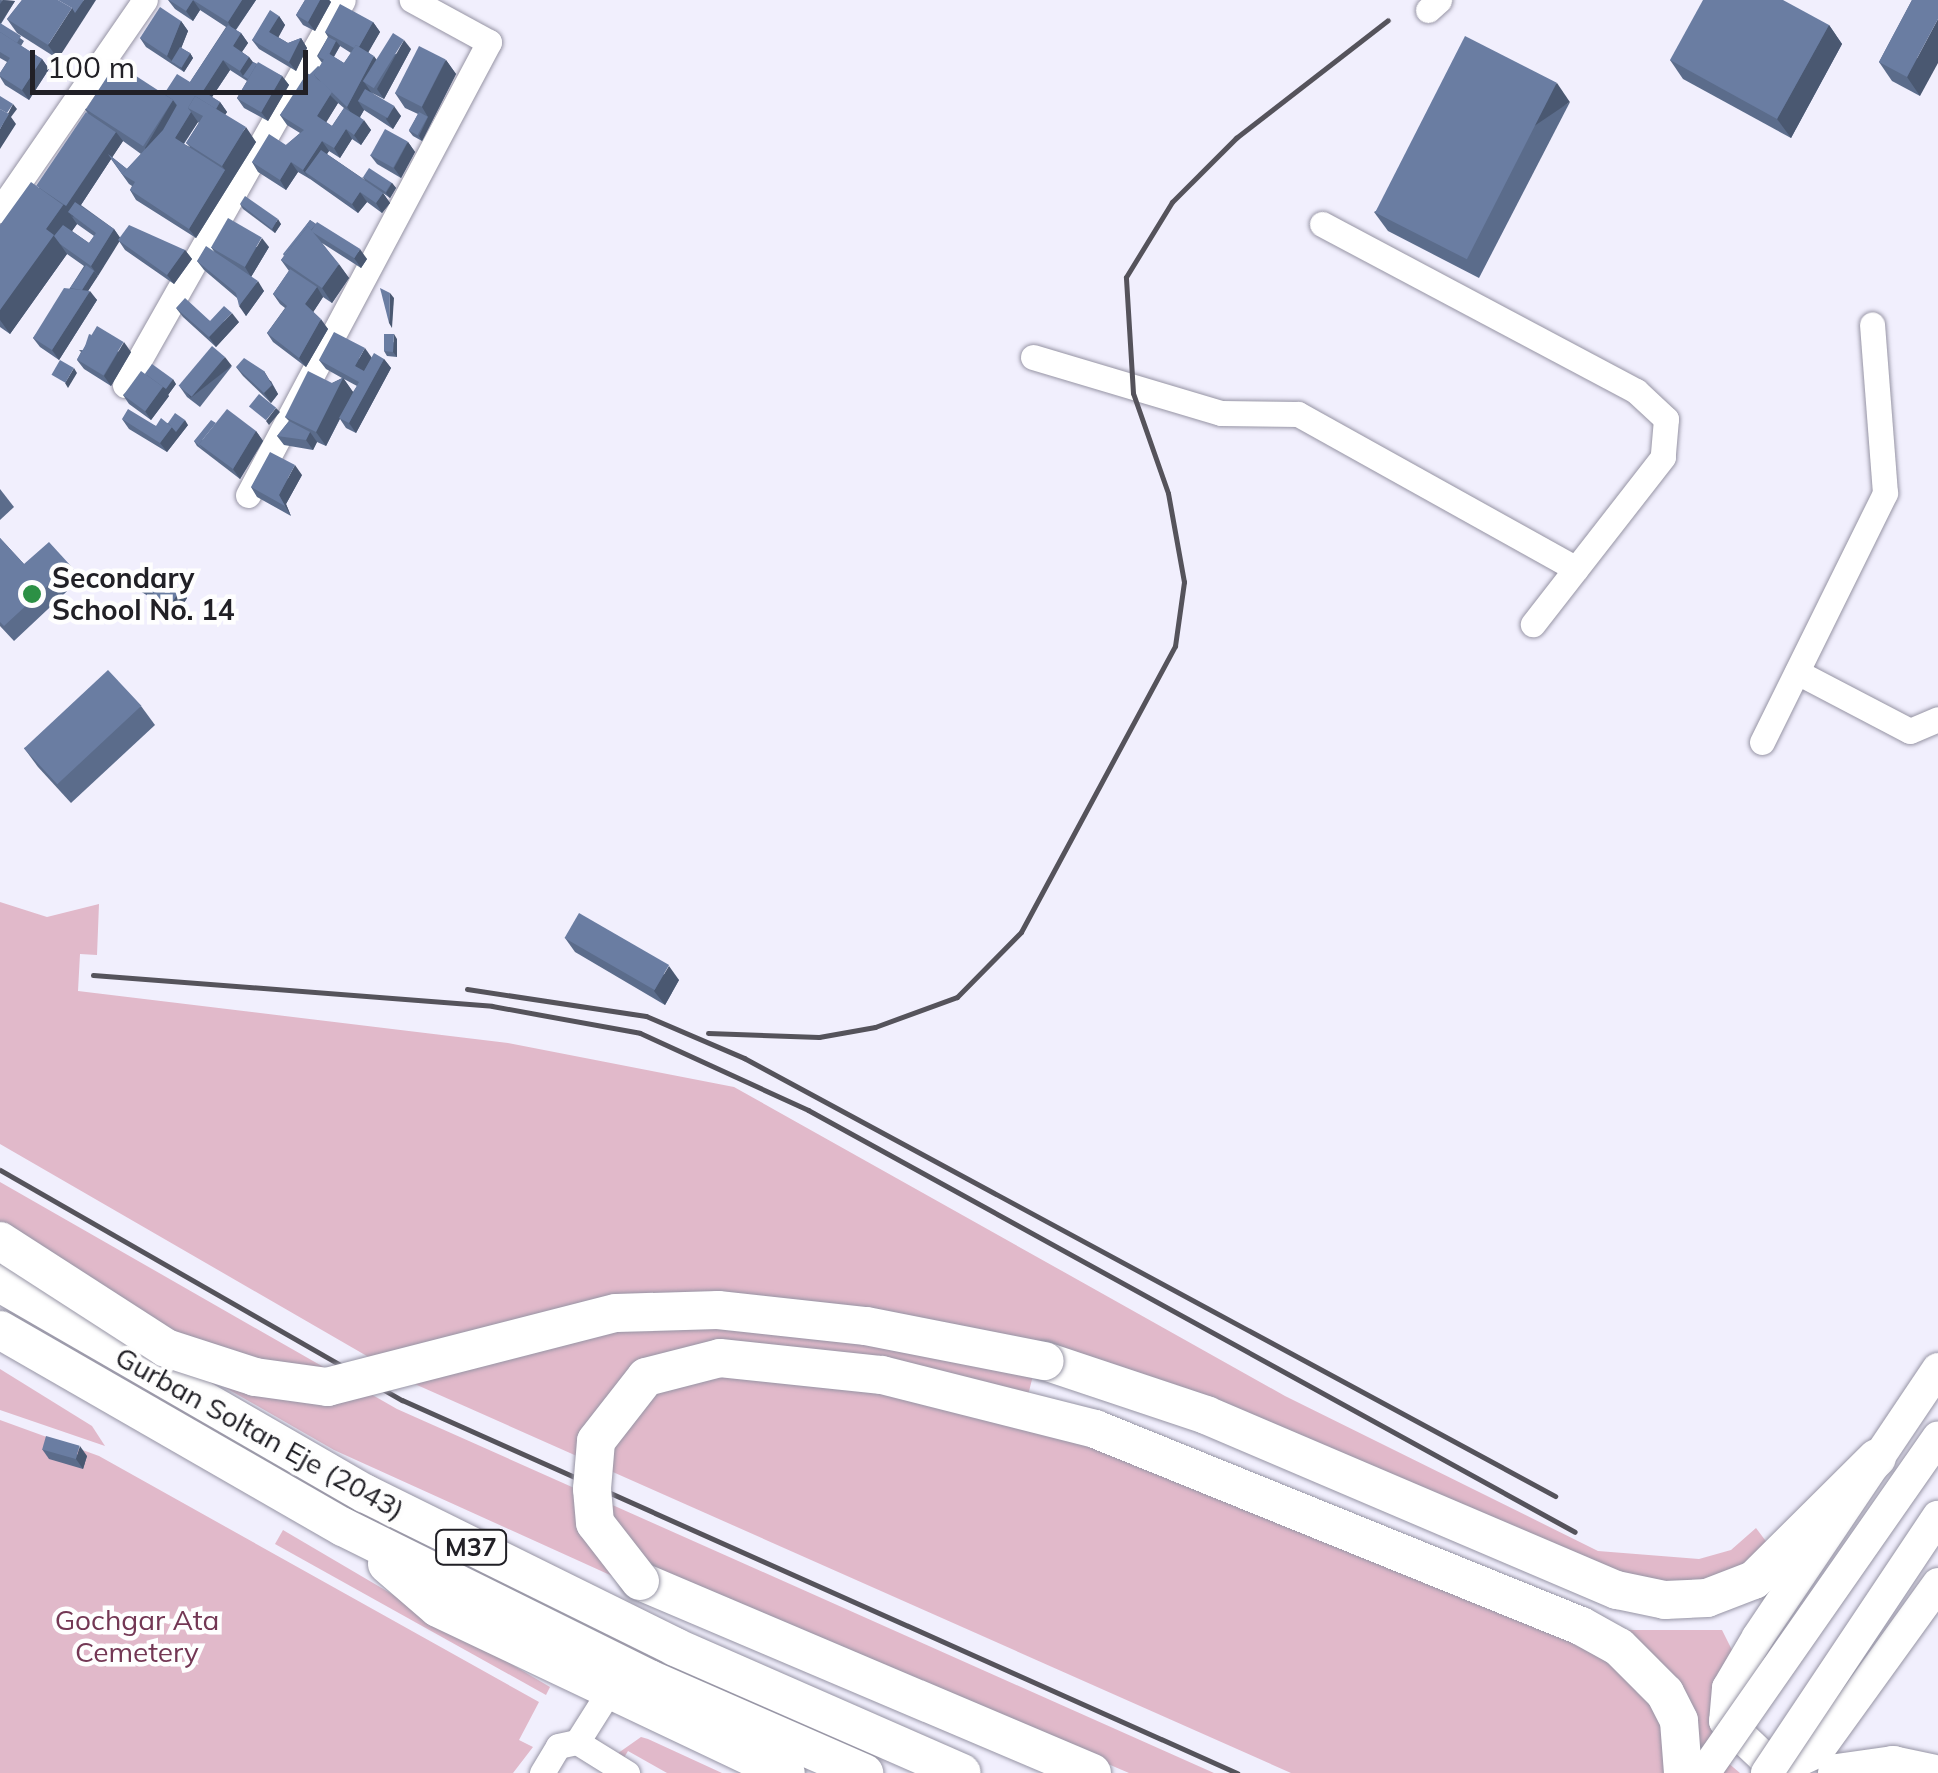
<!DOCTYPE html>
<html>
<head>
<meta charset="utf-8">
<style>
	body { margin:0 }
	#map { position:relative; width:1938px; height:1773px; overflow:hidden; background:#f1effd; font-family:Mulish,sans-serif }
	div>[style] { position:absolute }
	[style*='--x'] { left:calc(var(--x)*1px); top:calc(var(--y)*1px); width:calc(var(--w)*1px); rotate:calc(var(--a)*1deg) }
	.green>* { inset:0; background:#e1b9ca }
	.roads { filter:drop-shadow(0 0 2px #9694a4) drop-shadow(0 0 2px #9694a4) }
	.minor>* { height:25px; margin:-12.5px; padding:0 12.5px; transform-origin:12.5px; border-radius:12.5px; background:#fff }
	.major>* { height:32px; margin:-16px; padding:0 16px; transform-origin:16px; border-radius:16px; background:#fff }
	.highway>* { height:38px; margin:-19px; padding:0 19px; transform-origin:19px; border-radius:19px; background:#fff }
	.rail>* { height:5px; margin:-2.5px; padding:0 2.5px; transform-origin:2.5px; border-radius:2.5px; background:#55535b }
	.bridges { filter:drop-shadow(0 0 2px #9694a4) drop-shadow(0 0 2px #9694a4) }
	.major-bridge>* { height:32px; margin:-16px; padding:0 16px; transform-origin:16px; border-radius:16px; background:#fff }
	.highway-bridge>* { height:38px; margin:-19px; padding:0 19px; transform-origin:19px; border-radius:19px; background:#fff }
	.wall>* { inset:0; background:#5b6c8b }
	.shaded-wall>* { inset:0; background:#4a5871; transform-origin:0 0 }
	.building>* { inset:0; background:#6a7da2; transform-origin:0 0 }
	.dots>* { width:28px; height:28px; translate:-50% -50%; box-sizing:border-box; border:5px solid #fefefe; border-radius:50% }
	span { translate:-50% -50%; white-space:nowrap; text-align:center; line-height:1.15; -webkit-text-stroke:9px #fefefe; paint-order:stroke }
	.shield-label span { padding:2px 8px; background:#fefefe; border:2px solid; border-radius:8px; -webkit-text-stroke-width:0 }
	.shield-label { font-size:25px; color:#212026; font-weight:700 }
	.poi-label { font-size:28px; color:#212026; font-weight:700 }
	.left { translate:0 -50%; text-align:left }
	.street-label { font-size:28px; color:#212026 }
	.park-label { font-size:28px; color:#733754 }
	.scale { position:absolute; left:30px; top:50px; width:278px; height:45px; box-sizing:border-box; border:5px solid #212026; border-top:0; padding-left:12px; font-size:30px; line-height:35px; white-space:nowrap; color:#212026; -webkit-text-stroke:8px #fefefe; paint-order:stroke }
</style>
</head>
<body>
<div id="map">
	<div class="green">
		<i style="clip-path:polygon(0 902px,47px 917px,99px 904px,97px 955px,80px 954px,78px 991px,508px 1043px,734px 1087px,1285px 1396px,1598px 1551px,1699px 1559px,1731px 1550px,1756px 1528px,1774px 1552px,1729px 1577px,1644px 1585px,1041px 1344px,1023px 1415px,1574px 1630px,1722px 1630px,1732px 1650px,1727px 1762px,1740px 1773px,1291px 1773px,417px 1385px,0 1144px)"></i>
		<i style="clip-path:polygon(0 1182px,397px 1409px,1214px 1773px,1129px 1773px,898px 1674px,886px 1700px,334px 1450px,0 1258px)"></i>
		<i style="clip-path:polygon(0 1369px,92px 1426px,105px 1446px,0 1410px)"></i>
		<i style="clip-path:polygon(0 1420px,99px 1456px,539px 1702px,519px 1740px,533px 1747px,513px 1773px,0 1773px)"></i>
		<i style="clip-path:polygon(283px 1530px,550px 1687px,546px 1695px,275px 1544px)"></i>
		<i style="clip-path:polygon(641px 1737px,648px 1739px,722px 1773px,667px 1773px,628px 1751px,622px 1761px,614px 1756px)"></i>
	</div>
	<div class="roads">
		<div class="minor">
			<i style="--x:1428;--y:10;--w:15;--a:-42"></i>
			<i style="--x:0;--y:210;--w:255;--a:-55.4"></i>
			<i style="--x:1322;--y:224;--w:356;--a:28"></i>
			<i style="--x:1636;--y:391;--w:41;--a:43"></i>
			<i style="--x:1666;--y:419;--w:38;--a:95"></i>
			<i style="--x:1663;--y:457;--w:212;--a:127.9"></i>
			<i style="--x:1033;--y:357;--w:196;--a:16.6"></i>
			<i style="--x:1221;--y:413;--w:77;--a:0.7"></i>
			<i style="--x:1298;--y:414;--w:318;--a:29.1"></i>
			<i style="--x:125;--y:385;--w:442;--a:-60.5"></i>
			<i style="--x:248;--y:495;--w:513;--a:-61.99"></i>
			<i style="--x:489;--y:42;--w:88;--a:-151.4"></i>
			<i style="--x:1797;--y:672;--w:127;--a:27.6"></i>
			<i style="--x:1910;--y:731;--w:30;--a:-23"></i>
			<i style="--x:1762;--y:742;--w:278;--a:-63.7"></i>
			<i style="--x:1885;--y:493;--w:169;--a:-94.4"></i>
			<i style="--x:577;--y:1742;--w:58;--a:-57.7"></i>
			<i style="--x:542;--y:1773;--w:31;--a:-59"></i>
			<i style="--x:558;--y:1746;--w:19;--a:-12"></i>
			<i style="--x:577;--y:1742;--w:59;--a:31.8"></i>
		</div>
		<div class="major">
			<i style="--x:1938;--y:1369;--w:323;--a:123.9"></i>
			<i style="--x:1758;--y:1637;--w:59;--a:120.5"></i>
			<i style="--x:1728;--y:1688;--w:33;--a:95"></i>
			<i style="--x:1725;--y:1721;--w:51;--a:43.4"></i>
			<i style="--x:1762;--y:1756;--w:30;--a:15"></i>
			<i style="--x:1791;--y:1764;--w:29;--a:-25"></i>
			<i style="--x:1817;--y:1752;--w:207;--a:-54.2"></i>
		</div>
		<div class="highway">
			<i style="--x:0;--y:1283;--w:422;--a:30"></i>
			<i style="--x:366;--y:1494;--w:345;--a:26.3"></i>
			<i style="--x:675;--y:1647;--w:313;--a:23.7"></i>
			<i style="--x:0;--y:1330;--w:396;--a:29.9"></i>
			<i style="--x:343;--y:1527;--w:342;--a:26.4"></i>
			<i style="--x:649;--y:1679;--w:235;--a:23.6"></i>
			<i style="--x:1045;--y:1361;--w:170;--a:18.5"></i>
			<i style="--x:1206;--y:1415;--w:447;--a:23.1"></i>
			<i style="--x:1617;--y:1590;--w:49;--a:11.8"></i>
			<i style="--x:1665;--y:1600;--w:42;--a:-2.7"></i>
			<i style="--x:1707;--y:1598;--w:50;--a:-21"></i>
			<i style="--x:1754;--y:1580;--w:173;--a:-44.8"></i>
			<i style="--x:387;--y:1564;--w:67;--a:40.8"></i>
			<i style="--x:438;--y:1608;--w:385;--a:25.4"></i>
			<i style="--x:640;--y:1581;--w:491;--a:23"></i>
			<i style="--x:1837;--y:1773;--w:57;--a:-8.1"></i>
			<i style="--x:1893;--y:1765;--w:40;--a:12"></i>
		</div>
	</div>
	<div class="rail">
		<i style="--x:93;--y:975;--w:400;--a:4.4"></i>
		<i style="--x:492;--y:1006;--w:150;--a:10.3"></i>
		<i style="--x:640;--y:1033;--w:185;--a:24.6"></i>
		<i style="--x:808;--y:1110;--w:875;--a:28.82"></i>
		<i style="--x:467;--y:989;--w:181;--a:8.6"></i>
		<i style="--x:646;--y:1016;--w:107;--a:23.2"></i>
		<i style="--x:744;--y:1058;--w:922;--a:28.37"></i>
		<i style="--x:708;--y:1033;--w:111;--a:2.1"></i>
		<i style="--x:819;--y:1037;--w:57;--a:-10.1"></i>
		<i style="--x:875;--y:1027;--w:87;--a:-20.1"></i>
		<i style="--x:957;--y:997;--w:91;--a:-45.4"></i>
		<i style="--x:1021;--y:932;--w:325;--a:-61.7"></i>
		<i style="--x:1175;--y:646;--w:65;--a:-82"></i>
		<i style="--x:1184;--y:582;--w:90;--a:-100.2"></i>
		<i style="--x:1168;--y:493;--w:106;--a:-109.3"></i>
		<i style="--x:1133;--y:393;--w:116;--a:-93.5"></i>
		<i style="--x:1126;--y:277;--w:88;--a:-58.5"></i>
		<i style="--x:1172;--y:202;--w:91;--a:-45"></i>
		<i style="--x:1236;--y:138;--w:192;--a:-37.8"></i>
		<i style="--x:0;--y:1170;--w:463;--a:29.8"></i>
		<i style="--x:402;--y:1400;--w:915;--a:24.07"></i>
	</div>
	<div class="bridges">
		<div class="major-bridge">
			<i style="--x:1704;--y:1773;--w:409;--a:-55.1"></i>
			<i style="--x:1767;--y:1773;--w:308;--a:-56.3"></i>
		</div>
		<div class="highway-bridge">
			<i style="--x:0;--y:1241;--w:197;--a:32.8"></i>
			<i style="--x:166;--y:1348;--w:94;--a:18"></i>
			<i style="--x:255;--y:1377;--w:73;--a:7.9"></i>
			<i style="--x:327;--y:1387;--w:298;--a:-14.4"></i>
			<i style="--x:616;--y:1313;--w:102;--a:-1.7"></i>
			<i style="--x:718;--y:1310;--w:149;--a:6.2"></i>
			<i style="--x:866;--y:1326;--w:182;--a:11.1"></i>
			<i style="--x:640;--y:1581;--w:73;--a:-127.8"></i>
			<i style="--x:595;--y:1523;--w:34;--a:-95"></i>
			<i style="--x:592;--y:1489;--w:48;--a:-85.2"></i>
			<i style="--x:596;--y:1441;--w:81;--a:-52"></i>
			<i style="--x:646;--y:1377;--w:76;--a:-14.4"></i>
			<i style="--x:720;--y:1358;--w:163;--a:6"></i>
			<i style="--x:882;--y:1375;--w:220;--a:14.2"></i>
			<i style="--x:1095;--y:1429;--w:524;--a:22.07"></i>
			<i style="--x:1581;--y:1626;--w:43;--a:28.9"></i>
			<i style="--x:1619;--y:1647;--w:65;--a:45"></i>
			<i style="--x:1665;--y:1693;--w:31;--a:63"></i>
			<i style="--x:1679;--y:1721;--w:52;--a:85.6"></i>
		</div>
	</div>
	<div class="wall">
		<i style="clip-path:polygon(0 0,15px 1px,1px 24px,24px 41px,21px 46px,42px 59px,49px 69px,29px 100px,5px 85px,0 77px,0 73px,7px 62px,0 58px)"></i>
		<i style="clip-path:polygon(22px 0,58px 59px,17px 33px,7px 19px)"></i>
		<i style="clip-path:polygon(evenodd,168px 0,256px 0,236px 30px,241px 33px,248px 43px,242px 52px,249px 57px,253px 62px,282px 76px,289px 85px,268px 121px,244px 108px,237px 98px,247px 81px,230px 70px,212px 97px,220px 102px,227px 112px,225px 115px,256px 142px,196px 238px,136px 200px,130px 190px,132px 186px,129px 184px,111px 159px,81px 205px,114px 229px,120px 238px,185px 250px,192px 259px,174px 284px,125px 250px,119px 241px,88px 291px,97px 300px,59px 360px,40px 347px,33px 338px,70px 288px,84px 266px,67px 254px,10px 334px,0 327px,0 225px,39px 188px,88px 114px,85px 109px,164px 94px,190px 82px,226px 27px,200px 10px,193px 21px,175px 9px,168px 0,198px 122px,199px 123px,186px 143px,190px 147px,184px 144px,198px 122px,168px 0,123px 141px,141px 154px,127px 169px,112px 157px,123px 141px,168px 0,77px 224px,94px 236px,89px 243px,72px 231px,77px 224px)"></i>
		<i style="clip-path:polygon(305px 0,329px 0,331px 2px,315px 31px,303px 25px,296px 15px)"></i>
		<i style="clip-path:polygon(1912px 0,1920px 96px,1892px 81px,1879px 62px)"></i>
		<i style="clip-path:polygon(279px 16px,285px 25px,278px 37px,288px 43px,301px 38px,307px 48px,296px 71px,259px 49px,252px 40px)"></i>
		<i style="clip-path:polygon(181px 21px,188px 31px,181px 48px,190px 53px,193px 58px,184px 72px,146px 47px,140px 38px)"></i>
		<i style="clip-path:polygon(evenodd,373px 22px,380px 32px,368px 52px,377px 60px,411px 49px,384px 99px,372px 93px,401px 116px,393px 129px,364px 110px,360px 117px,371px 130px,361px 145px,352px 139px,340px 158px,329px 151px,327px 154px,365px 180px,362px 177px,392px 183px,396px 188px,390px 198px,383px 193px,390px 203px,382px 213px,367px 202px,358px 213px,310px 179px,298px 172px,286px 190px,258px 172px,252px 162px,286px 145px,300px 133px,287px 125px,280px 115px,309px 75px,320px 67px,322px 63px,317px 56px,328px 37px,325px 32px,373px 22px,340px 46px,351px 53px,344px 63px,334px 57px,340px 46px,373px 22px,338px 103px,344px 108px,332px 126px,326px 122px,338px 103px)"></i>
		<i style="clip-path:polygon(1829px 25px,1842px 44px,1791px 138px,1683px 79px,1670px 60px)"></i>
		<i style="clip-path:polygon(446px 60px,456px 74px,422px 141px,413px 136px,409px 131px,418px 114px,405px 108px,395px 93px)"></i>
		<i style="clip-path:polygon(1570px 102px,1479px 278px,1388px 231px,1374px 212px)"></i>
		<i style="clip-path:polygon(408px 142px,415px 152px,401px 178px,377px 164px,370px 155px)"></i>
		<i style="clip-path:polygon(240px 204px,281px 224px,275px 233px,243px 209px)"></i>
		<i style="clip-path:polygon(310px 220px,367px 259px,361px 268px,322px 243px,349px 278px,332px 303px,323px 297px,313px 312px,328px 329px,306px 367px,273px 342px,267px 333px,285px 308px,280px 304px,273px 294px,289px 271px,281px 260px)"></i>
		<i style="clip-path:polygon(211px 247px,269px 247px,251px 277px,264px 291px,246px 316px,237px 298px,204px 270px,197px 261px,215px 253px)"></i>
		<i style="clip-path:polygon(176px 308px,210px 321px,239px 322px,216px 347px,183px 317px)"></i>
		<i style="clip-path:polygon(397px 339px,397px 357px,387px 356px,384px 351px)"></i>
		<i style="clip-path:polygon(79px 350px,131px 352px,111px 386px,84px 369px,77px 360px,81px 352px)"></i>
		<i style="clip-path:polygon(evenodd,372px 358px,384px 359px,391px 368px,356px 433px,346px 428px,340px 419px,326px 446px,317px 442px,313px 450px,284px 445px,277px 436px,289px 421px,285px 417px,332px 383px,342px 378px,326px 369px,319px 360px,372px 358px,344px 379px,357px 386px,353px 392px,344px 379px)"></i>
		<i style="clip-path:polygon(232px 366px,200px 407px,187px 397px,180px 387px)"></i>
		<i style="clip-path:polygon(236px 367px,271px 381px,278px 394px,271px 403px,243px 376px)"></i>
		<i style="clip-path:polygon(145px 374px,176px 384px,168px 395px,169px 396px,151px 420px,129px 404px,123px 395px)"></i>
		<i style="clip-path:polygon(122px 419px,156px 426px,168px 423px,188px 425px,167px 452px,129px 429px)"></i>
		<i style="clip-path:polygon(256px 431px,263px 441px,240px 479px,197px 446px,194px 441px)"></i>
		<i style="clip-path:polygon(302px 475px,286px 504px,291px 516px,257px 497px,251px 487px)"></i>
		<i style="clip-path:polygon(0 489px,14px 507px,0 520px)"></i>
		<i style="clip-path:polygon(0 538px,24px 564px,70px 565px,80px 579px,14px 641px,0 626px)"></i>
		<i style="clip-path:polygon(133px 581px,181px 589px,187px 598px,177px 614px,140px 591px)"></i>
		<i style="clip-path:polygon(141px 706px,155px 725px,71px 803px,38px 767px,24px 748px)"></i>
		<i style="clip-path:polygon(565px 938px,679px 980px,665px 1005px,575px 952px)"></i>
		<i style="clip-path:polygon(42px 1449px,87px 1456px,83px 1469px,49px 1459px)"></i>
	</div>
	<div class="shaded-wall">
		<i style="clip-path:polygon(3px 0,15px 1px,0 24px,0 4px)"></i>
		<i style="clip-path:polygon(84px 0,96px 0,58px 59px,48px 45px,72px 8px)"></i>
		<i style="clip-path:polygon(193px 0,200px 10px,193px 21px,186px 11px)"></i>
		<i style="clip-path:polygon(242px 0,256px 0,234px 32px,228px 22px)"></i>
		<i style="clip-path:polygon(320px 0,329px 0,331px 2px,315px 31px,308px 22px)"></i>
		<i style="clip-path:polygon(279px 16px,285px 25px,276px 42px,269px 32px)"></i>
		<i style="clip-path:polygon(1938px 19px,1938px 63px,1920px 96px,1907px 77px)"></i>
		<i style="clip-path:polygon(181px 21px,188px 31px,175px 64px,167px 56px)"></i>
		<i style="clip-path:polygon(373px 22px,380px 32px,364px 60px,357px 50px)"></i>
		<i style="clip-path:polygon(1829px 25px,1842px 44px,1791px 138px,1777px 119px)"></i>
		<i style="clip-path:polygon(241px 33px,248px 43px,239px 56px,233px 46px)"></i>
		<i style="clip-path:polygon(301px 38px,307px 48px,296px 71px,289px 62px)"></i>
		<i style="clip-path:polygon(404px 40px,411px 49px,384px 99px,377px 89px)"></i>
		<i style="clip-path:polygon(336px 41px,340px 46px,328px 66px,325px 61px)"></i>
		<i style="clip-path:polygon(190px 53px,193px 58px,184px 72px,180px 67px)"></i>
		<i style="clip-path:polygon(374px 56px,384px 71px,364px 82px,371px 92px,358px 101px,364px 110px,357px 122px,347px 107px)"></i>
		<i style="clip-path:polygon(249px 57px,256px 67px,243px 76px,240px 71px)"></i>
		<i style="clip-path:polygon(42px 59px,49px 69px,29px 100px,22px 90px)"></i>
		<i style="clip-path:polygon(223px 60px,230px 70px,210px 100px,203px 91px)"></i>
		<i style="clip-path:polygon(446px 60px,456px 74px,422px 141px,419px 136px,428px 117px,422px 107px)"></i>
		<i style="clip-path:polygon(282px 76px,289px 85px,268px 121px,261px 112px)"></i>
		<i style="left:1557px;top:83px;width:23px;height:198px;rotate:56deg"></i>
		<i style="clip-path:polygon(330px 95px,338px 103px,324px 126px,317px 116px)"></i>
		<i style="clip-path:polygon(173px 100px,183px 115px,155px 162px,145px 148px)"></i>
		<i style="clip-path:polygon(220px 102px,227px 112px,221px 121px,215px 111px)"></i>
		<i style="clip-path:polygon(13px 104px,17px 109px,11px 117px,16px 124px,0 149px,0 129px)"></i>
		<i style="clip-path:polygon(394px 106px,401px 116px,393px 129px,386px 119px)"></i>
		<i style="clip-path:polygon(191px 112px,198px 122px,181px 147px,175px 138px)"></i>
		<i style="clip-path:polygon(364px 120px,371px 130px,361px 145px,354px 135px)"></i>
		<i style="clip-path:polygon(246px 127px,256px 142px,196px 238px,189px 229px,225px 170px,222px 166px)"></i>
		<i style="clip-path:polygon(346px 129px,352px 139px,340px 158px,334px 148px)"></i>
		<i style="clip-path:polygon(116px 132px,123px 141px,73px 217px,70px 214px,77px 224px,62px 245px,60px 244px,67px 254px,10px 334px,0 320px,0 310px,46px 229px)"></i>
		<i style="clip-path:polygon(322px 141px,329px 151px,312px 176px,305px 172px,310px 180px,303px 170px)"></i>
		<i style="clip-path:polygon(408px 142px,415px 152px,401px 178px,394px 168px)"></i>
		<i style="clip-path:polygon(291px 162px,298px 172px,286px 190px,280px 180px)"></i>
		<i style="clip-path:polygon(392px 183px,396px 188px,390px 198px,386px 193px)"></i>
		<i style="clip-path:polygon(360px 192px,367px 202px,358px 213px,352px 204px)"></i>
		<i style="clip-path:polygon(383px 193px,390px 203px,382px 213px,376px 203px)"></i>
		<i style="clip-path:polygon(278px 219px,281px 224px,275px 233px,272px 229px)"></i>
		<i style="clip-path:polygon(114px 229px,121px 239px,98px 276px,91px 266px)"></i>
		<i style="clip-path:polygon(262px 238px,269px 247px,251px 277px,245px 267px)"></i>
		<i style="clip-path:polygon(360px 249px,367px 259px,361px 268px,354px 258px)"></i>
		<i style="clip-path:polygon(185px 250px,192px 259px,174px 284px,167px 275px)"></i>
		<i style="clip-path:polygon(339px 264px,349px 278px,332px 303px,322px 288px)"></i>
		<i style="clip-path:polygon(94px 271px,98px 276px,80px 303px,77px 298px)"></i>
		<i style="clip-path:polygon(258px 281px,264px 291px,246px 316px,239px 306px)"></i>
		<i style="clip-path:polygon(317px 287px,323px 297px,312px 314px,305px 304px)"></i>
		<i style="clip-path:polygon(90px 291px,97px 300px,59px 360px,52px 350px)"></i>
		<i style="clip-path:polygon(390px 293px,394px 298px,392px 328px,389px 323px)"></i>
		<i style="clip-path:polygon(232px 313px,239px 322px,216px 347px,209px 337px)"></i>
		<i style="clip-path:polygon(321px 319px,328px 329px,306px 367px,299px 358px)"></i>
		<i style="clip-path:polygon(394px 334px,397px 339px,397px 357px,393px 352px)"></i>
		<i style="clip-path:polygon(124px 342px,131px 352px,111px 386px,104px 376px)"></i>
		<i style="clip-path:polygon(365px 348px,372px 358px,361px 376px,355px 366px)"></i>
		<i style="left:225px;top:357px;width:11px;height:52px;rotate:52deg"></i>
		<i style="clip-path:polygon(384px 359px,391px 368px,356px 433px,349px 423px)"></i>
		<i style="clip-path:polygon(74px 368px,77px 373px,68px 388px,65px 383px)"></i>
		<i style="clip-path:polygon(264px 371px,278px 394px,271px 403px,264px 393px)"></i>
		<i style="clip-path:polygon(343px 378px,353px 392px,326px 446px,316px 432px)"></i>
		<i style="clip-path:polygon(173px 379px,176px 384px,168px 395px,169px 396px,151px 420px,145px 411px,163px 387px)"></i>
		<i style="clip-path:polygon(276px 408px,280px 412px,269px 425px,266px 421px)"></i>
		<i style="clip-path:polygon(185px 420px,188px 425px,167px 452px,160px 443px,172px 427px)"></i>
		<i style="clip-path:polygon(256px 431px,263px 441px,240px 479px,233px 469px)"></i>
		<i style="clip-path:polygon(310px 432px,317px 442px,313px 450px,306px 440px)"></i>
		<i style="clip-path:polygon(295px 465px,302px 475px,286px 504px,291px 516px,279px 495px)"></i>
		<i style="clip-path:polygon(181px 589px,187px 598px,177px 614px,170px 605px)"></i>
		<i style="clip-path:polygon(669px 966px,679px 980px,665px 1005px,654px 991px)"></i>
		<i style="clip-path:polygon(80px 1446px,87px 1456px,83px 1469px,76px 1459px)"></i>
	</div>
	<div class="building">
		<i style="clip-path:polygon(22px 0,58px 0,72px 8px,48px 45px,7px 19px)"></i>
		<i style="clip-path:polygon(58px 0,84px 0,75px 13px,72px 8px)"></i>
		<i style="clip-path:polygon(169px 0,193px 0,186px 11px)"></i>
		<i style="clip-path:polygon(193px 0,242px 0,228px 22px)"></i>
		<i style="clip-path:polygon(305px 0,320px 0,308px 22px,296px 15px)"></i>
		<i style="clip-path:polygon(1703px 0,1783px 0,1829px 25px,1777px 119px,1670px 60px)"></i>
		<i style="clip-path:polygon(1912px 0,1938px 0,1938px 19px,1907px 77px,1879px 62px)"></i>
		<i style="clip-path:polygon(340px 4px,373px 22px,359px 47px,356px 45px,354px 48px,325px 32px)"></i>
		<i style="clip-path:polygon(160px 7px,181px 21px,167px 56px,140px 38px)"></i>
		<i style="clip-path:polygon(270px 10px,279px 16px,269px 32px,288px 43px,301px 38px,289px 62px,252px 40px)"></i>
		<i style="clip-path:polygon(0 23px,21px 36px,17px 43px,0 32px)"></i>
		<i style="clip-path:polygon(228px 25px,241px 33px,233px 46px,249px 57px,240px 71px,223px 60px,203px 91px,220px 102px,216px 109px,195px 96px,188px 108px,191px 112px,175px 138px,225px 170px,189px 229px,130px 190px,135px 182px,122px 174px,163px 130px,177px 105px,173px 100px,164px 94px,177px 74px,190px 82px)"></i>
		<i style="clip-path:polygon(0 32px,42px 59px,22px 90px,0 76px,0 73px,10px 58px,0 52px)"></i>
		<i style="left:393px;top:33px;width:13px;height:57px;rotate:32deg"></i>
		<i style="left:1465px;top:36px;width:103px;height:198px;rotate:27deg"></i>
		<i style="left:328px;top:37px;width:9px;height:22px;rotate:27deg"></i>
		<i style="clip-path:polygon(356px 45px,374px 56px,347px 107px,314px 75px,328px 53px,344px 63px)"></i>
		<i style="left:419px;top:46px;width:30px;height:53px;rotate:27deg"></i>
		<i style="left:180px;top:47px;width:12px;height:17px;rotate:31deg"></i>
		<i style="clip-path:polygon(253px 62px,257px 64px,248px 79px,243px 76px)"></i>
		<i style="left:258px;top:62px;width:28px;height:42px;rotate:30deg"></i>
		<i style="left:116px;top:63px;width:68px;height:55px;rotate:33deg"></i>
		<i style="clip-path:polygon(318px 66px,320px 67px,314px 75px,318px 80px,309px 75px)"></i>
		<i style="clip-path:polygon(307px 73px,322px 82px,332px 92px,317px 116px,332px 126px,344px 108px,364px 120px,354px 135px,346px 129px,334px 148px,322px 141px,303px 170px,291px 162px,280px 180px,252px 162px,269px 134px,286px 145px,304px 130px,280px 115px)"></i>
		<i style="left:365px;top:89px;width:34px;height:14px;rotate:30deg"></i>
		<i style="clip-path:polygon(0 96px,13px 104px,7px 113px,0 109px)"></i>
		<i style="clip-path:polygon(195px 96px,246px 127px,222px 166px,186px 143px,203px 116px,188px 108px)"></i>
		<i style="clip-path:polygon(0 109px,9px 114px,0 129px)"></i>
		<i style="left:86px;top:112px;width:36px;height:89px;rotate:34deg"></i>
		<i style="left:419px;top:112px;width:10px;height:21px;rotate:29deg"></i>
		<i style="left:385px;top:129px;width:26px;height:30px;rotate:29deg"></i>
		<i style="clip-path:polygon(321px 150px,383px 193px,376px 203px,360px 192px,352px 204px,305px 172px)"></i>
		<i style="clip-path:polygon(108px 154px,127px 169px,122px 174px)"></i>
		<i style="left:369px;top:168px;width:27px;height:11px;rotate:33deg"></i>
		<i style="clip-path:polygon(31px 182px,63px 205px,46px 229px,54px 235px,0 310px,0 225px)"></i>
		<i style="clip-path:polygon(245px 196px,278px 219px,272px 229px,240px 204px)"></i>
		<i style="clip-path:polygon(75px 202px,114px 229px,91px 266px,60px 244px,54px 236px,63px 225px,89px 243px,96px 233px,68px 212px)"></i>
		<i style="left:228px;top:218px;width:39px;height:34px;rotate:30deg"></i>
		<i style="clip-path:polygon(310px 220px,316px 224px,311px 230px,308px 226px,284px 256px,283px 254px)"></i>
		<i style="left:317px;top:222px;width:51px;height:11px;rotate:32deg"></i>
		<i style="clip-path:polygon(129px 225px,185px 250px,167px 275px,118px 240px)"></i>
		<i style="clip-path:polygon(308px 226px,339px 264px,322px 288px,281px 260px)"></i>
		<i style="clip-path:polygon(206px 246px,258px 281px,239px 306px,236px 293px,197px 261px)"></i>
		<i style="clip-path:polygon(86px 265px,94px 271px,82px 290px,70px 288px)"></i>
		<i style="clip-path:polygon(290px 269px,317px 287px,305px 304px,321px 319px,299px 358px,267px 333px,287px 306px,273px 294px)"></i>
		<i style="clip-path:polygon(64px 288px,90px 291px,52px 350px,33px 338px)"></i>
		<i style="clip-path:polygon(380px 288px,390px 293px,389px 323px)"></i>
		<i style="clip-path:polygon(185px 298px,210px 321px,224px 306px,232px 313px,209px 337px,176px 308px)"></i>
		<i style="left:97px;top:326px;width:31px;height:39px;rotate:31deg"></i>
		<i style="clip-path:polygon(334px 332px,365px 348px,355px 366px,364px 371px,374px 353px,384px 359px,349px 423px,339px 418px,359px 382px,319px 360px)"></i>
		<i style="left:89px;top:334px;width:3px;height:19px;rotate:18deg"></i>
		<i style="clip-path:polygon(384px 334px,394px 334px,393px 352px,384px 351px)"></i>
		<i style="left:212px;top:346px;width:17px;height:52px;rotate:40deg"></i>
		<i style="clip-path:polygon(244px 358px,264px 371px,272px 385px,264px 393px,236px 367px)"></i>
		<i style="left:60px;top:360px;width:16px;height:17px;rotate:30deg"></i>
		<i style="left:152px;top:364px;width:26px;height:12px;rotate:36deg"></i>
		<i style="left:141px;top:371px;width:27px;height:30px;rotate:36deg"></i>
		<i style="clip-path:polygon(308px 371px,332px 383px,343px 378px,316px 432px,285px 417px)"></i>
		<i style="left:259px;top:394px;width:22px;height:16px;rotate:39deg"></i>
		<i style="clip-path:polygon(128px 409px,156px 426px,161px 418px,172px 427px,160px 443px,122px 419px)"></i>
		<i style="clip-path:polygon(227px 409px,256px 431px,233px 469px,199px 444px)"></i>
		<i style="clip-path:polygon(175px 413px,185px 420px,176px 432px,168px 423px)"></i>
		<i style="clip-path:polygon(211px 420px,216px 423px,199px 444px,203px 449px,194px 441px)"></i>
		<i style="clip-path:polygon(289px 421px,310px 432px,306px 440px,277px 436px)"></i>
		<i style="clip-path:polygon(270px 452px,295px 465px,279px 495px,285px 506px,251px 487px)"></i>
		<i style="clip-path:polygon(0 538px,24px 564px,49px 542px,70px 565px,4px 626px,0 622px)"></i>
		<i style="left:144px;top:565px;width:44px;height:19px;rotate:33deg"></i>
		<i style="left:108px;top:670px;width:49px;height:115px;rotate:47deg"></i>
		<i style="left:579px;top:913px;width:104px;height:29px;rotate:30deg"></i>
		<i style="left:46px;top:1436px;width:35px;height:14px;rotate:16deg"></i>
	</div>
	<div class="dots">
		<i style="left:32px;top:594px;background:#2c9045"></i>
	</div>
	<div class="shield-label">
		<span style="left:471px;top:1547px">M37</span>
	</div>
	<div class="poi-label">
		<span class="left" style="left:52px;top:594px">Secondary<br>School No. 14</span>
	</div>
	<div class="street-label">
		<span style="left:260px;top:1433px;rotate:29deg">Gurban Soltan Eje (2043)</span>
	</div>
	<div class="park-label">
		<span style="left:137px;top:1636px">Gochgar Ata<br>Cemetery</span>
	</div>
	<div class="scale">100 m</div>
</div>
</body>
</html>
